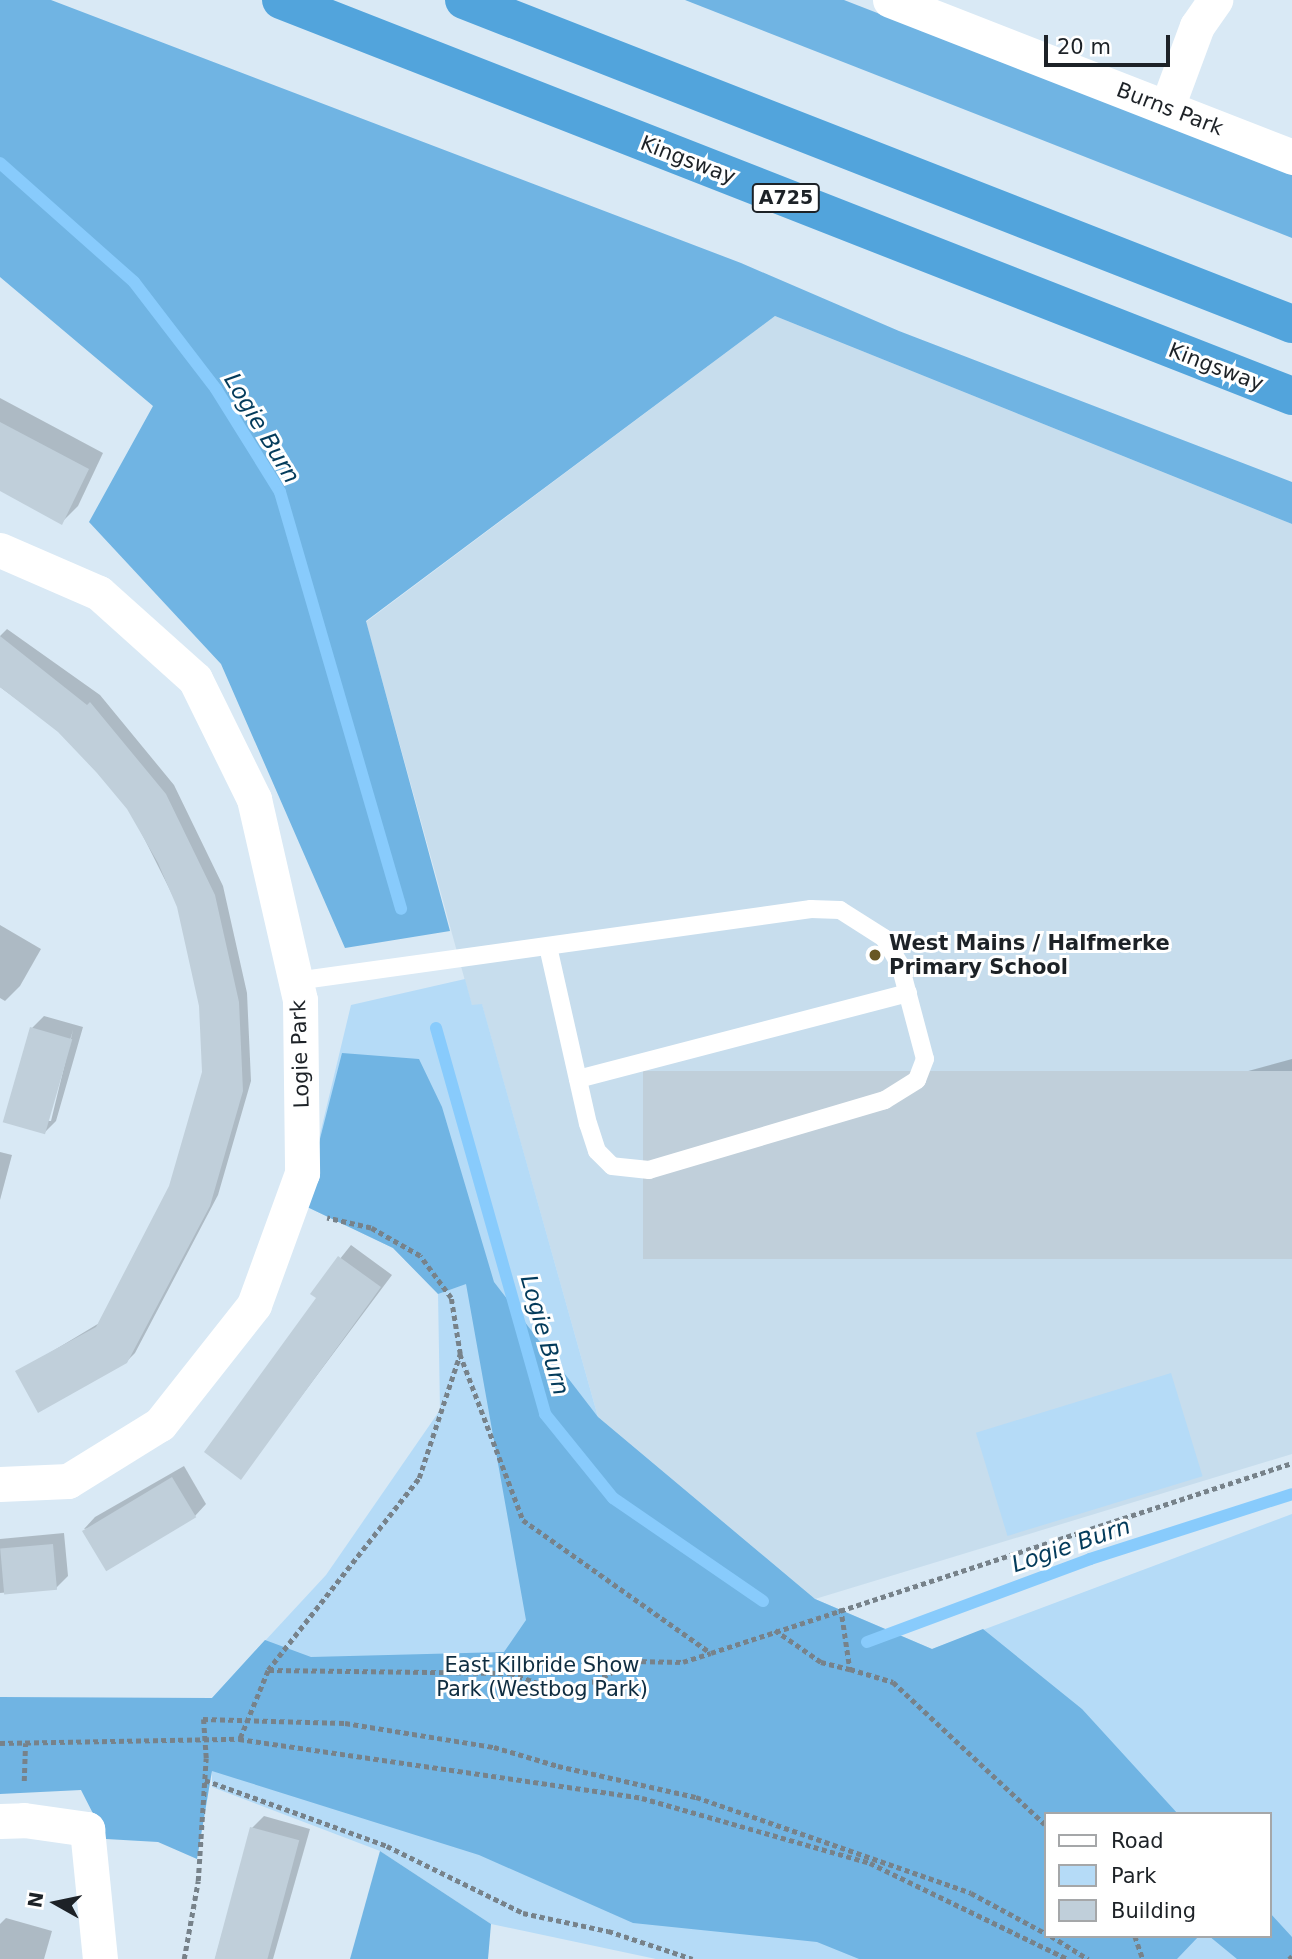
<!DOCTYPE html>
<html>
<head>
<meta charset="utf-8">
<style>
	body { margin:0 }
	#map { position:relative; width:1292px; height:1959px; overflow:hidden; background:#d9e9f5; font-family:"DejaVu Sans",sans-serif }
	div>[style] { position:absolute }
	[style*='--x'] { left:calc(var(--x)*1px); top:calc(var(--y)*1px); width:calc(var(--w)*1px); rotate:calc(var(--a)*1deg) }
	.built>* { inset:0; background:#c7dded }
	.green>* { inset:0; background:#b5dbf7; transform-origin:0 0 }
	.forest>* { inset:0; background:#70b4e3 }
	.shadow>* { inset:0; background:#0003 }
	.stream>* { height:12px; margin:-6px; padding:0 6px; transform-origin:6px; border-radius:6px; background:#88cbfc }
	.building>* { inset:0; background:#c0cfda; transform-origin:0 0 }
	.path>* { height:4.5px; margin-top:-2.25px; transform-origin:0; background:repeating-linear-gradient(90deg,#77828a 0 5px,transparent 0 8.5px) }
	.lane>* { height:18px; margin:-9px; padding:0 9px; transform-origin:9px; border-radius:9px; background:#fff }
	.street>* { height:35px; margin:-17.5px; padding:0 17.5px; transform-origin:17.5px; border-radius:17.5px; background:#fff }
	.highway>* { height:38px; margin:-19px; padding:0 19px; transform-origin:19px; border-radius:19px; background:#52a4dc }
	.dots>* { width:19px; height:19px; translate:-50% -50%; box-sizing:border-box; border:4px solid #fff; border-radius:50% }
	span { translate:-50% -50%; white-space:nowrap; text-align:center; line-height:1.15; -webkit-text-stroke:6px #fff; paint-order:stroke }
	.shield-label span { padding:2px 5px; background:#fff; border:2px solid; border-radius:5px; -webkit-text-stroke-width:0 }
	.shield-label { font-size:19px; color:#1d2227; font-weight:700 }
	.street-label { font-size:21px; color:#1d2227 }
	.poi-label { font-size:21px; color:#1d2227; font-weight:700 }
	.left { translate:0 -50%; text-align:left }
	.park-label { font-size:21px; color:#0f2d41 }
	.water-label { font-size:23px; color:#033b5b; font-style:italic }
	.legend { position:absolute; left:1044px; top:1812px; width:228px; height:126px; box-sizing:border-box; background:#fff; border:2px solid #a5a7a9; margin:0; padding:9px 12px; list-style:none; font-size:21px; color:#1d2227 }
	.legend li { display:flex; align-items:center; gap:14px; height:35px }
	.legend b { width:35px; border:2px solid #a5a7a9 }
	.north { position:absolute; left:21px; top:1868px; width:70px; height:70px; -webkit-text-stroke:5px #fff; paint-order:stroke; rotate:279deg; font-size:19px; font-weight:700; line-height:28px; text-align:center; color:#1d2227 }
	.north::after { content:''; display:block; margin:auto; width:24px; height:32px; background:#1d2227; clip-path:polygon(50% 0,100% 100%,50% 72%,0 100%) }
	.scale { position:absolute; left:1044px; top:35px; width:126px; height:32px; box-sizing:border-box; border:4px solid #1d2227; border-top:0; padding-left:9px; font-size:21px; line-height:24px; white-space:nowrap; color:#1d2227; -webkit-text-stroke:5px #fff; paint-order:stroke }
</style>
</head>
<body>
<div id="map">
	<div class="built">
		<i style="clip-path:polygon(775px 316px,1292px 524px,1292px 1454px,815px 1599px,598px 1417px,482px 1005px,472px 1006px,366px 622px)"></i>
	</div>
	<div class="green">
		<i style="clip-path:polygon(evenodd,465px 979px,472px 1005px,482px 1004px,598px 1417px,815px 1599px,932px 1649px,1292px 1514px,1292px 1959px,656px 1959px,491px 1924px,380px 1851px,212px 1787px,212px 1698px,326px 1575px,440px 1410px,438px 1293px,393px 1248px,303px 1205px,351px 1005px,465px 979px,1045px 1814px,1269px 1814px,1269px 1936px,1045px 1936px,1045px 1814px)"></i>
		<i style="left:1171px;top:1373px;width:108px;height:204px;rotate:73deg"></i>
	</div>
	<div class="forest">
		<i style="clip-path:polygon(0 0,51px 0,741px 263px,899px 331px,1292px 482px,1292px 524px,775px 316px,366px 621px,450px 931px,345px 948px,221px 664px,89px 522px,153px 406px,0 277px)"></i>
		<i style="clip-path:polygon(685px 0,844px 0,1160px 123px,1292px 175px,1292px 238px)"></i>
		<i style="clip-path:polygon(342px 1053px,419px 1059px,442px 1107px,494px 1282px,598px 1417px,815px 1599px,932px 1649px,983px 1629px,1082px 1709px,1178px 1814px,1045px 1814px,1045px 1936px,1199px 1936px,1177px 1959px,859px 1959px,817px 1942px,633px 1923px,479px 1855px,212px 1771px,197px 1859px,158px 1842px,106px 1839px,81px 1790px,0 1794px,0 1697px,212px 1698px,265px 1640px,311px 1657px,504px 1652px,526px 1620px,466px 1284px,438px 1294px,393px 1248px,303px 1205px)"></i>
		<i style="clip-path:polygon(380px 1851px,491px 1924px,488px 1959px,350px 1959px)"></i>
		<i style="clip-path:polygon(1269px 1912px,1292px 1937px,1292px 1959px,1237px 1959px,1209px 1936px,1269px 1936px)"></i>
	</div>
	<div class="shadow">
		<i style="clip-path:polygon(0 398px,103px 453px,78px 506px,62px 522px,0 489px)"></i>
		<i style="clip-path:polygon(7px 629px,100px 695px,174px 785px,223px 886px,247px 993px,251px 1081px,218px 1195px,135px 1353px,126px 1362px,18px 1372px,101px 1322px,171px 1186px,204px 1073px,201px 1005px,178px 906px,129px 808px,60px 731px,0 687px,0 636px)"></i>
		<i style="clip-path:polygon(0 925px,41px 949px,20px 986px,5px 1001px,0 998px)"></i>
		<i style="clip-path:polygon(evenodd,44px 1016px,83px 1027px,56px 1121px,45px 1132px,32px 1028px,44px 1016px,73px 1030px,51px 1121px,47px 1121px,73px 1030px)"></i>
		<i style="clip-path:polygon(1292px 1059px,1292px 1257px,667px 1243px,685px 1225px)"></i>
		<i style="clip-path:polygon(0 1152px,12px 1155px,0 1200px)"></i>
		<i style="clip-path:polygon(351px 1245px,392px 1275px,241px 1477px,318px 1298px,312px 1294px)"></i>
		<i style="clip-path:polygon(184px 1466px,206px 1504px,195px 1516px,84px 1529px,95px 1517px)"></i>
		<i style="clip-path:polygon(64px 1533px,68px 1576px,56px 1588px,0 1593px,0 1539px)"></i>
		<i style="clip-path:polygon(264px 1816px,310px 1829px,273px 1959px,215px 1959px,252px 1828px)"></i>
		<i style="clip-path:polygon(6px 1918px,52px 1931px,44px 1959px,0 1959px,0 1924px)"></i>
	</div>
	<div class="stream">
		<i style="--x:0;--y:163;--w:179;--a:41.6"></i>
		<i style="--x:134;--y:282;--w:135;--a:52.5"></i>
		<i style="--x:216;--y:389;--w:121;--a:58.1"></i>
		<i style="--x:280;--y:492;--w:434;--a:73.8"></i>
		<i style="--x:436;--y:1028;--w:401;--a:74.2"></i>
		<i style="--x:545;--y:1414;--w:108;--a:51"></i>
		<i style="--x:613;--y:1498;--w:182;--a:34.5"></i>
		<i style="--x:867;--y:1642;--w:238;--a:-20.4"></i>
		<i style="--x:1090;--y:1559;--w:212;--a:-17.8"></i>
	</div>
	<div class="building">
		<i style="clip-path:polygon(0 422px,89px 469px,62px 525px,0 491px)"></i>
		<i style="clip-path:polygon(0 636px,87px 705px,90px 702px,166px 794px,215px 895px,239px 1002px,243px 1091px,210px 1206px,127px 1363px,38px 1413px,15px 1371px,96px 1327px,169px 1186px,202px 1072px,199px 1006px,177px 907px,158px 863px,127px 809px,97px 773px,58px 732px,0 687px)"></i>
		<i style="left:30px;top:1027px;width:44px;height:99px;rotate:16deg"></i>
		<i style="left:1292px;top:1071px;width:188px;height:649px;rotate:90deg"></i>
		<i style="clip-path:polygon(338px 1256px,381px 1287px,241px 1480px,204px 1452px,316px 1298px,310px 1294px)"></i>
		<i style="left:172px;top:1477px;width:47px;height:105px;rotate:59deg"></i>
		<i style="left:53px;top:1544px;width:46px;height:53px;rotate:85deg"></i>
		<i style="left:250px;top:1827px;width:51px;height:137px;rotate:15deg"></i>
	</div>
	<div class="path">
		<i style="--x:460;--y:1354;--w:178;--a:69.2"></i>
		<i style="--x:523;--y:1520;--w:230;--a:35.3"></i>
		<i style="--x:711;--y:1653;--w:611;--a:-18.11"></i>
		<i style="--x:841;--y:1608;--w:62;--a:81.6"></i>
		<i style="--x:850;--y:1669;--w:45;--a:16.8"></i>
		<i style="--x:893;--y:1682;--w:208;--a:43.1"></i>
		<i style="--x:775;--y:1630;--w:56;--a:34.8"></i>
		<i style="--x:821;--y:1662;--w:30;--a:14"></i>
		<i style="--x:269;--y:1670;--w:241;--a:0.7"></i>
		<i style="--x:510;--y:1673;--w:35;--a:20"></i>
		<i style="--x:543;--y:1685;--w:24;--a:5"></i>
		<i style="--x:567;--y:1687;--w:29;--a:-12"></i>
		<i style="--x:595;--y:1681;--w:43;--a:-27.8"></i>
		<i style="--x:633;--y:1661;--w:50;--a:1.1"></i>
		<i style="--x:683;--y:1662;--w:29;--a:-18"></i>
		<i style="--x:240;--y:1738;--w:74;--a:-67.6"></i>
		<i style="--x:268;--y:1670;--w:244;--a:-51.8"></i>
		<i style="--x:419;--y:1478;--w:131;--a:-71.7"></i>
		<i style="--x:460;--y:1354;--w:57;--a:-99.1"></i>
		<i style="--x:451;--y:1298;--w:52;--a:-126.4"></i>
		<i style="--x:420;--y:1256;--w:56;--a:-150.3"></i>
		<i style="--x:371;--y:1228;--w:45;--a:-167.2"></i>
		<i style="--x:0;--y:1743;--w:239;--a:-1"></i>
		<i style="--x:239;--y:1739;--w:407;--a:8.3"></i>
		<i style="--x:642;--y:1798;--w:237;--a:15.9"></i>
		<i style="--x:870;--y:1863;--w:220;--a:25.9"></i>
		<i style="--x:205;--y:1780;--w:194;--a:19.9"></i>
		<i style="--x:387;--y:1846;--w:152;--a:26.2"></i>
		<i style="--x:523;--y:1913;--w:87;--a:12"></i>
		<i style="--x:608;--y:1931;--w:89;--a:18.2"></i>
		<i style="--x:24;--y:1781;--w:38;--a:-88"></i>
		<i style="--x:1051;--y:1936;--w:44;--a:31.9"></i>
		<i style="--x:1135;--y:1936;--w:24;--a:71"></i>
		<i style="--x:184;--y:1959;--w:79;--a:-79.8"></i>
		<i style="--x:198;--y:1881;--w:123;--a:-86.3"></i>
		<i style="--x:206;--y:1758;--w:39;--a:-94"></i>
		<i style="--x:203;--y:1719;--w:142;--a:1.6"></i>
		<i style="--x:345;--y:1723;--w:151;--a:9.2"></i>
		<i style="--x:494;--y:1747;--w:67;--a:16.5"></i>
		<i style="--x:558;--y:1766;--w:141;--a:12.7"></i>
		<i style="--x:696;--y:1797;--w:291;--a:19.2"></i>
		<i style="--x:971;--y:1893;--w:84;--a:28.4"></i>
		<i style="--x:1289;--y:1959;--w:4;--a:-45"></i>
	</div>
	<div class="lane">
		<i style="--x:296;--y:981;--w:520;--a:-7.96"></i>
		<i style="--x:811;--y:909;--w:29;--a:2"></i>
		<i style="--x:840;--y:910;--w:52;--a:32.5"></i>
		<i style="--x:884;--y:938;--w:31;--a:59"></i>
		<i style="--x:900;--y:965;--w:97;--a:75.1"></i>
		<i style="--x:925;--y:1059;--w:22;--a:111"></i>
		<i style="--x:917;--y:1080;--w:38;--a:148"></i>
		<i style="--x:885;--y:1100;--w:246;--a:163.5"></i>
		<i style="--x:649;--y:1170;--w:37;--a:-174"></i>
		<i style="--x:612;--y:1166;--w:21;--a:-135"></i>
		<i style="--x:597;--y:1151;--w:28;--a:-108"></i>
		<i style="--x:588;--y:1124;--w:182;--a:-102.7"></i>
		<i style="--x:578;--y:1079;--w:341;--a:-14.6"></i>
	</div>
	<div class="street">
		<i style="--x:890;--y:0;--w:432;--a:21.3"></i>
		<i style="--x:1167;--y:107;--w:86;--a:-69.7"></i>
		<i style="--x:1197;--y:26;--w:32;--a:-55"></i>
		<i style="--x:0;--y:550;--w:108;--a:23.5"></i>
		<i style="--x:99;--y:593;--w:129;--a:41.9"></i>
		<i style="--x:195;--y:679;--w:134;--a:63.8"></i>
		<i style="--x:254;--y:799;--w:206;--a:77.1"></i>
		<i style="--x:300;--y:1000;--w:173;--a:89.3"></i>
		<i style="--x:302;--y:1173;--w:140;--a:110"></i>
		<i style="--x:254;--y:1305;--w:152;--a:128.3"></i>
		<i style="--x:160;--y:1424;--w:108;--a:148.2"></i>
		<i style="--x:68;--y:1481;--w:68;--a:177.5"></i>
		<i style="--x:0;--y:1821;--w:24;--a:-2"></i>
		<i style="--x:24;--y:1820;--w:64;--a:8.1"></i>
		<i style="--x:87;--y:1829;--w:131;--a:84.3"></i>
	</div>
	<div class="highway">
		<i style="--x:281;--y:0;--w:1086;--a:21.39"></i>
		<i style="--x:464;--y:0;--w:889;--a:21.37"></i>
	</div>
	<div class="dots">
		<i style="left:875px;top:955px;background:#685724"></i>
	</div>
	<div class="shield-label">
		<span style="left:786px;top:198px">A725</span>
	</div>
	<div class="street-label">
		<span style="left:1170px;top:109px;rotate:21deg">Burns Park</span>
		<span style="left:688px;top:160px;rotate:21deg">Kingsway</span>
		<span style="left:1216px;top:367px;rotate:21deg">Kingsway</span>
		<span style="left:300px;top:1054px;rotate:-92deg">Logie Park</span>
	</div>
	<div class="poi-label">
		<span class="left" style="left:889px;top:955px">West Mains / Halfmerke<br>Primary School</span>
	</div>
	<div class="park-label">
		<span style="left:542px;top:1677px">East Kilbride Show<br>Park (Westbog Park)</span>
	</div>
	<div class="water-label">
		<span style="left:262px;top:428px;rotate:59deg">Logie Burn</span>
		<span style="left:545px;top:1335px;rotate:74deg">Logie Burn</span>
		<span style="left:1071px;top:1545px;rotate:-19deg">Logie Burn</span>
	</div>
	<ul class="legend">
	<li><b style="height:9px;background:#fff"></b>Road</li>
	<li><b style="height:19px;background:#b5dbf7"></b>Park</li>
	<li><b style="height:19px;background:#c0cfda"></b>Building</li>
	</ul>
	<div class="north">N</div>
	<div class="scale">20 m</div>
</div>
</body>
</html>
